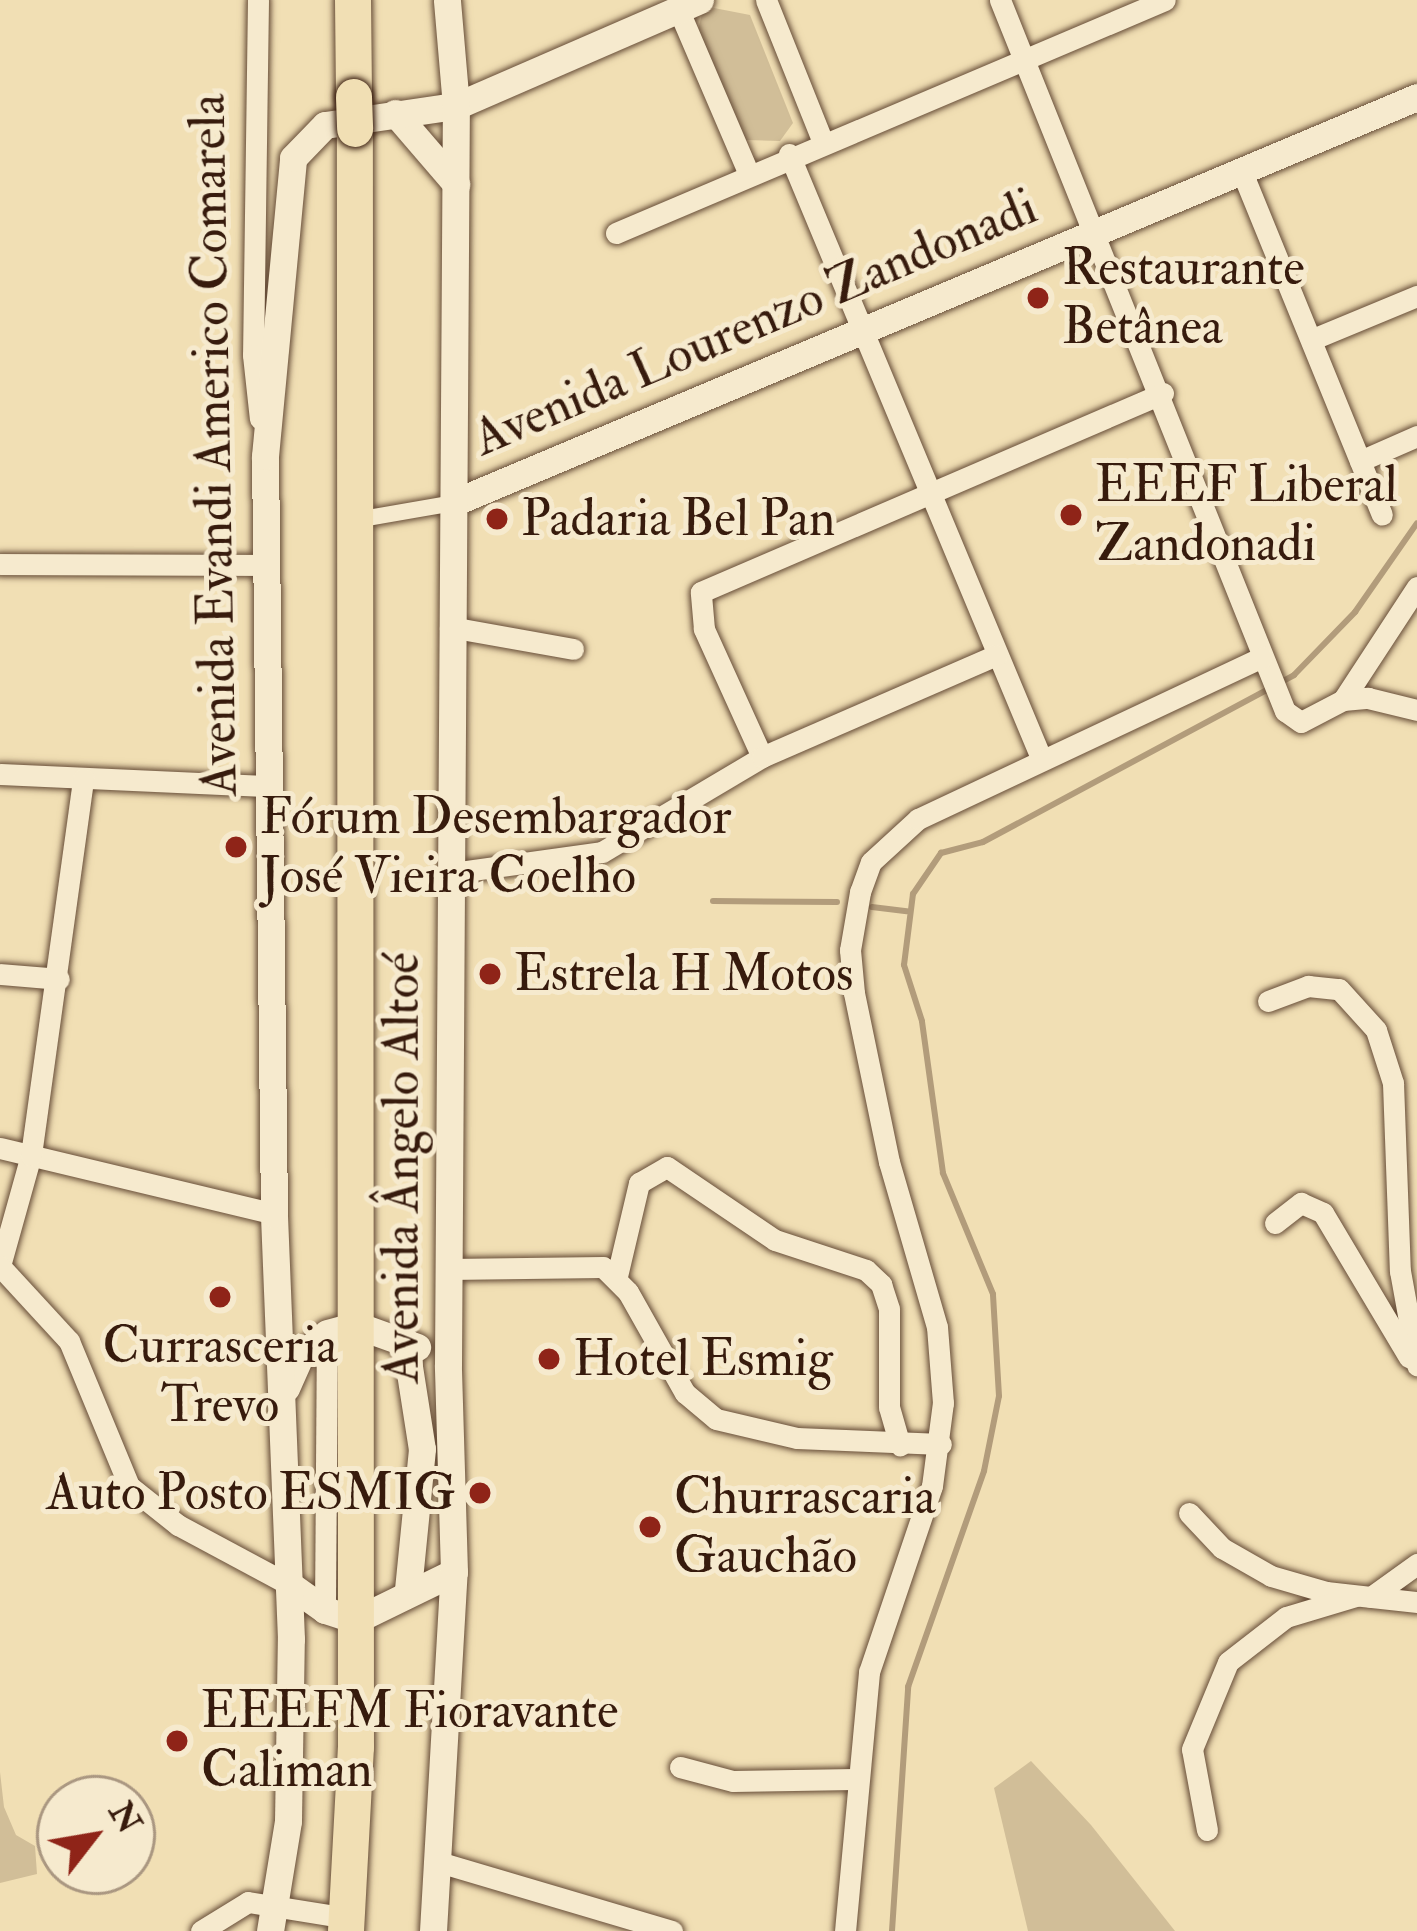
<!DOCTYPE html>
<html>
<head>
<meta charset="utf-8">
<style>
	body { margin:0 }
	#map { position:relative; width:1417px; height:1931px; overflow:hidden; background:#f1dfb4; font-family:"IM FELL Double Pica",serif }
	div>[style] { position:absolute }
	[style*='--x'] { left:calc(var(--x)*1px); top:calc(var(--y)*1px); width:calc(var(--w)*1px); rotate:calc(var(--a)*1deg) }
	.green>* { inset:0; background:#d1be98 }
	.stream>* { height:6px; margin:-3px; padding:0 3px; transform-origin:3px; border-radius:3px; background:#b29c7b }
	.roads { filter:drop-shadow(0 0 3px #664c37) drop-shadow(0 0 3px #664c37) }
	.pedestrian>* { height:16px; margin:-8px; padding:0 8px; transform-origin:8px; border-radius:8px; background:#f6eace }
	.minor>* { height:21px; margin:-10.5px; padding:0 10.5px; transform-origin:10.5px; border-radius:10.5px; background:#f6eace }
	.tertiary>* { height:27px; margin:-13.5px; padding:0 13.5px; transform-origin:13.5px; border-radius:13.5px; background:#f6eace }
	.trunk>* { height:36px; margin:-18px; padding:0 18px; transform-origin:18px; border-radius:18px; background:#f1dfb4 }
	.bridges { filter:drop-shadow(0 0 3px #371b0d) drop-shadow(0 0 3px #371b0d) }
	.trunk-bridge>* { height:36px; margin:-18px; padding:0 18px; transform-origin:18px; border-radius:18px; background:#f1dfb4 }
	.dots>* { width:33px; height:33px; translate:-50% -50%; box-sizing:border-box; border:6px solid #f6eace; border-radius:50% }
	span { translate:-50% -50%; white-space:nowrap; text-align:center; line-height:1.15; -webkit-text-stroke:10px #f6eace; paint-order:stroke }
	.poi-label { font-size:51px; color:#371b0d }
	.left { translate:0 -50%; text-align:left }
	.right { translate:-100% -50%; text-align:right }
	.street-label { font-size:51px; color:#371b0d }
	.north { position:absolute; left:36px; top:1775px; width:120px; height:120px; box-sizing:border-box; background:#f6eace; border:3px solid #aa9781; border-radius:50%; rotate:59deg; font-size:33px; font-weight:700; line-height:48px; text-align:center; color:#371b0d }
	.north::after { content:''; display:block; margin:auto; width:42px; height:54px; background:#8f2418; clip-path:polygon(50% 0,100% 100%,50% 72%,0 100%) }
</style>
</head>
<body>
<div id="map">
	<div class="green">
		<i style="clip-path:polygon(714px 8px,750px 15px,793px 123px,780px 141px,745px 140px,698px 30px,702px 14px)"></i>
		<i style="clip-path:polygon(1031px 1761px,1091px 1825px,1175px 1931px,1028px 1931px,994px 1788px)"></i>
		<i style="clip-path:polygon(0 1772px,4px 1807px,16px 1835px,35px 1846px,37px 1874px,0 1883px)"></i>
	</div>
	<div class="stream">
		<i style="--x:713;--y:901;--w:124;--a:0.5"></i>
		<i style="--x:872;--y:907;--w:35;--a:7"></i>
		<i style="--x:892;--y:1931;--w:245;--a:-86.2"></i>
		<i style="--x:908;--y:1687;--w:229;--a:-70.6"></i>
		<i style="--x:984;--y:1471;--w:76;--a:-78.7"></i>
		<i style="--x:999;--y:1396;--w:102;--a:-93.4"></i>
		<i style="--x:993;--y:1294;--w:131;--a:-112.5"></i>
		<i style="--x:943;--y:1173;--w:153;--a:-97.9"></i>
		<i style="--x:922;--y:1021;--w:59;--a:-107.8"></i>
		<i style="--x:904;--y:965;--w:72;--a:-82.8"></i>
		<i style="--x:913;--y:894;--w:50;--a:-55.7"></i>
		<i style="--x:941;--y:853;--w:43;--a:-14.7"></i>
		<i style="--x:983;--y:842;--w:353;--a:-28.2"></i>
		<i style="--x:1294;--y:675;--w:88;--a:-45.9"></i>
		<i style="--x:1355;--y:612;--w:108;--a:-55.1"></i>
	</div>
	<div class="roads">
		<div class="pedestrian">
			<i style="--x:356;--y:520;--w:98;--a:-9.9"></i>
		</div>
		<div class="minor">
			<i style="--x:258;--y:0;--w:355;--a:90.8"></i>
			<i style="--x:253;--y:355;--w:64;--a:83.8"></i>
			<i style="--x:766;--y:0;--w:151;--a:68.2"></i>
			<i style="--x:1000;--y:0;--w:766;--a:68.16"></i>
			<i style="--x:1285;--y:711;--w:19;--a:35"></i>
			<i style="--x:1301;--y:722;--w:47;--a:-27.6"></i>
			<i style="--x:1343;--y:700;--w:25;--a:-5"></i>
			<i style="--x:1368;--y:698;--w:50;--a:13.8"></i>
			<i style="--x:679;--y:11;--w:175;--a:66.8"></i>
			<i style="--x:789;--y:154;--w:654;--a:67.35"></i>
			<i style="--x:1242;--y:172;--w:370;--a:67.8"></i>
			<i style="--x:616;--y:233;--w:596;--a:-23"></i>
			<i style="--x:1313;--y:339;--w:113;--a:-22.5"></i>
			<i style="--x:1360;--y:461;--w:62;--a:-23.7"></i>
			<i style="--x:0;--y:564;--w:264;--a:0.2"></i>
			<i style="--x:450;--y:627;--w:125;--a:10.1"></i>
			<i style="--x:1343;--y:700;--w:135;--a:-56.8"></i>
			<i style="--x:762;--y:757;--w:141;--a:-114.4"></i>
			<i style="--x:704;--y:629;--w:37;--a:-95"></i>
			<i style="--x:701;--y:592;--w:503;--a:-23.3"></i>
			<i style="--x:0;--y:774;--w:266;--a:2.6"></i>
			<i style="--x:452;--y:873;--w:151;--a:-8"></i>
			<i style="--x:602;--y:852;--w:186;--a:-30.7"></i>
			<i style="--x:762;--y:757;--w:256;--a:-23.5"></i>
			<i style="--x:0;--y:974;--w:59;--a:4.8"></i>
			<i style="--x:1268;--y:1001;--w:43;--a:-20.6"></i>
			<i style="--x:1308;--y:986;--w:31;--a:6"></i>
			<i style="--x:1339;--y:989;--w:55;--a:47.9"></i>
			<i style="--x:1376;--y:1030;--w:56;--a:72.2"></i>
			<i style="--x:1393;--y:1083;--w:188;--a:87.9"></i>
			<i style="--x:1400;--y:1271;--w:96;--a:79.7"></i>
			<i style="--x:0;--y:1148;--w:282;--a:13.5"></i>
			<i style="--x:1275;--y:1223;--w:33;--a:-38"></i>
			<i style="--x:1301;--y:1203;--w:24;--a:24"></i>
			<i style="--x:1323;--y:1213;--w:168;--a:59.2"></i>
			<i style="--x:0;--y:1266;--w:115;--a:-74.4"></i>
			<i style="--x:31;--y:1155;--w:380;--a:-82.1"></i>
			<i style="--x:0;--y:1266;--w:102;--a:47.4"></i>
			<i style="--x:69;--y:1341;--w:157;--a:67.5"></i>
			<i style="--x:129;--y:1486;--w:63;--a:38.5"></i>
			<i style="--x:178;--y:1525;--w:127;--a:28.2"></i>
			<i style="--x:448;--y:1269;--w:155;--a:-0.7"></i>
			<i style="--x:603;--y:1267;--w:35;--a:45"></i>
			<i style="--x:628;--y:1292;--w:116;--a:60.6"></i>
			<i style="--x:685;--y:1393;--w:40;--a:40"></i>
			<i style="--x:716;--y:1419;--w:83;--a:13.2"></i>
			<i style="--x:797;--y:1438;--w:144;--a:2.4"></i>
			<i style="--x:617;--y:1276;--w:96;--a:-76.7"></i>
			<i style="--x:639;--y:1183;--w:32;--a:-30"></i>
			<i style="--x:667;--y:1167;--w:130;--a:34.1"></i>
			<i style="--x:775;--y:1240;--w:96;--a:18.2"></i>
			<i style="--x:866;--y:1270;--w:21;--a:43"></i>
			<i style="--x:881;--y:1284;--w:26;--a:72"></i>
			<i style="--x:889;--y:1309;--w:98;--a:90"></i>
			<i style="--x:889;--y:1407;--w:40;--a:74"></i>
			<i style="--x:1189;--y:1513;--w:48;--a:46.7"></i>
			<i style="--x:1222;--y:1548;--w:56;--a:29.7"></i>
			<i style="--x:1271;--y:1576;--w:57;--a:16.2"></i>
			<i style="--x:1326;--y:1592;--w:92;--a:6.3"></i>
			<i style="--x:1371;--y:1597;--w:57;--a:-35.7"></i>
			<i style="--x:325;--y:1610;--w:277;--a:-89.6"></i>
			<i style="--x:680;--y:1767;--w:55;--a:14.8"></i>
			<i style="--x:733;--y:1781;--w:121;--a:-0.9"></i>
			<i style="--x:1207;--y:1830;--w:82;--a:-100.5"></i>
			<i style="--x:1192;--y:1749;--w:94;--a:-67.5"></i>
			<i style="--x:1228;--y:1662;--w:73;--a:-37.8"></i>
			<i style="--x:1286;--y:1617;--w:73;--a:-16.7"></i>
			<i style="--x:442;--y:1863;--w:240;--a:16.5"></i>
			<i style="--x:201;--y:1931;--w:55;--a:-31.7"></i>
			<i style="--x:248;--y:1902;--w:100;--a:9.2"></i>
			<i style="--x:845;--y:1931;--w:260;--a:-84.7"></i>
			<i style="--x:869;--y:1672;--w:196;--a:-71.3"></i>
			<i style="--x:932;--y:1486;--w:84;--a:-82.5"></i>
			<i style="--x:943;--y:1403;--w:76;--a:-94.5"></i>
			<i style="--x:937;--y:1327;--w:172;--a:-106.2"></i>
			<i style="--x:889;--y:1162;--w:173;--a:-101.7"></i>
			<i style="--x:854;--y:993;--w:43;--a:-95.3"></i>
			<i style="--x:850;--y:950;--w:59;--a:-80.2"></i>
			<i style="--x:860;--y:892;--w:32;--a:-70"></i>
			<i style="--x:871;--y:862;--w:64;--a:-42.5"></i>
			<i style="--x:918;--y:819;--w:380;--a:-25.2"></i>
		</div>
		<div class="tertiary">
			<i style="--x:395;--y:113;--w:94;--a:49.3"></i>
			<i style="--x:453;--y:503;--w:1046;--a:-22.84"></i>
			<i style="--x:405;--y:1341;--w:109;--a:81.1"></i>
			<i style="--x:422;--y:1449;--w:142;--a:95.7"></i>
			<i style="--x:286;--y:1388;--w:35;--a:-66"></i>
			<i style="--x:300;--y:1356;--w:35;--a:-40"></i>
			<i style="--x:327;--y:1333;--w:30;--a:-15"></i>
			<i style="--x:356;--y:1325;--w:65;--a:19.8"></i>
			<i style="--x:290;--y:1585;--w:43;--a:35.5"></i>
			<i style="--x:325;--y:1610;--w:33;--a:18"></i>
			<i style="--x:356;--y:1620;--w:109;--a:-26.1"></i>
			<i style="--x:270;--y:1931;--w:111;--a:-80.7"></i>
			<i style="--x:288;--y:1821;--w:182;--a:-89.1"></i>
			<i style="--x:291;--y:1639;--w:425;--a:-92.3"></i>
			<i style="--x:274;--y:1214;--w:758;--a:-90.68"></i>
			<i style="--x:265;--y:456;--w:299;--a:-84.6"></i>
			<i style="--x:293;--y:158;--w:46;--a:-45.9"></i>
			<i style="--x:325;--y:125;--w:132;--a:-8.3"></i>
			<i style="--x:456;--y:106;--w:266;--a:-23.5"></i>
			<i style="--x:433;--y:1931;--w:360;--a:-86.7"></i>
			<i style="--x:454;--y:1572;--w:207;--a:-91.7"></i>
			<i style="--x:448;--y:1365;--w:1259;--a:-89.64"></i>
			<i style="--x:456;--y:106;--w:106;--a:-94.9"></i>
		</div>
		<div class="trunk">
			<i style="--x:353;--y:0;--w:97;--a:89.4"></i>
			<i style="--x:346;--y:1931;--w:184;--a:-86.9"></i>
			<i style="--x:356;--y:1747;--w:1618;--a:-90.04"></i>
		</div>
	</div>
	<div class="bridges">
		<div class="trunk-bridge">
			<i style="--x:354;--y:97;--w:32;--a:88"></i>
		</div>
	</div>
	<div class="dots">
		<i style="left:1038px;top:298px;background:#8f2418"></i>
		<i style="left:1071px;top:515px;background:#8f2418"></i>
		<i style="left:497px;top:519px;background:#8f2418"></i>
		<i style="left:236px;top:847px;background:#8f2418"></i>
		<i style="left:490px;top:974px;background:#8f2418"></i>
		<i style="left:220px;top:1297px;background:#8f2418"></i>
		<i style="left:549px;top:1359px;background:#8f2418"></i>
		<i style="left:480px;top:1493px;background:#8f2418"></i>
		<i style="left:650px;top:1527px;background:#8f2418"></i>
		<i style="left:177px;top:1741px;background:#8f2418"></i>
	</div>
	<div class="poi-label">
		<span class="left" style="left:1062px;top:298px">Restaurante<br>Betânea</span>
		<span class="left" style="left:1095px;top:515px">EEEF Liberal<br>Zandonadi</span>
		<span class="left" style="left:521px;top:519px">Padaria Bel Pan</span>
		<span class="left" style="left:260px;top:847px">Fórum Desembargador<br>José Vieira Coelho</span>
		<span class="left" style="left:514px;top:974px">Estrela H Motos</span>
		<span style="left:220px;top:1376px">Currasceria<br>Trevo</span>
		<span class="left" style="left:573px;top:1359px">Hotel Esmig</span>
		<span class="right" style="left:456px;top:1493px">Auto Posto ESMIG</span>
		<span class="left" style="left:674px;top:1527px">Churrascaria<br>Gauchão</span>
		<span class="left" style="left:201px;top:1741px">EEEFM Fioravante<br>Caliman</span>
	</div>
	<div class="street-label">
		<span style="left:755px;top:323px;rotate:-23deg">Avenida Lourenzo Zandonadi</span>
		<span style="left:214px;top:445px;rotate:-91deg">Avenida Evandi Americo Comarela</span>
		<span style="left:402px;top:1168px;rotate:-90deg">Avenida Ângelo Altoé</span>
	</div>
	<div class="north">N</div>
</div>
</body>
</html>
